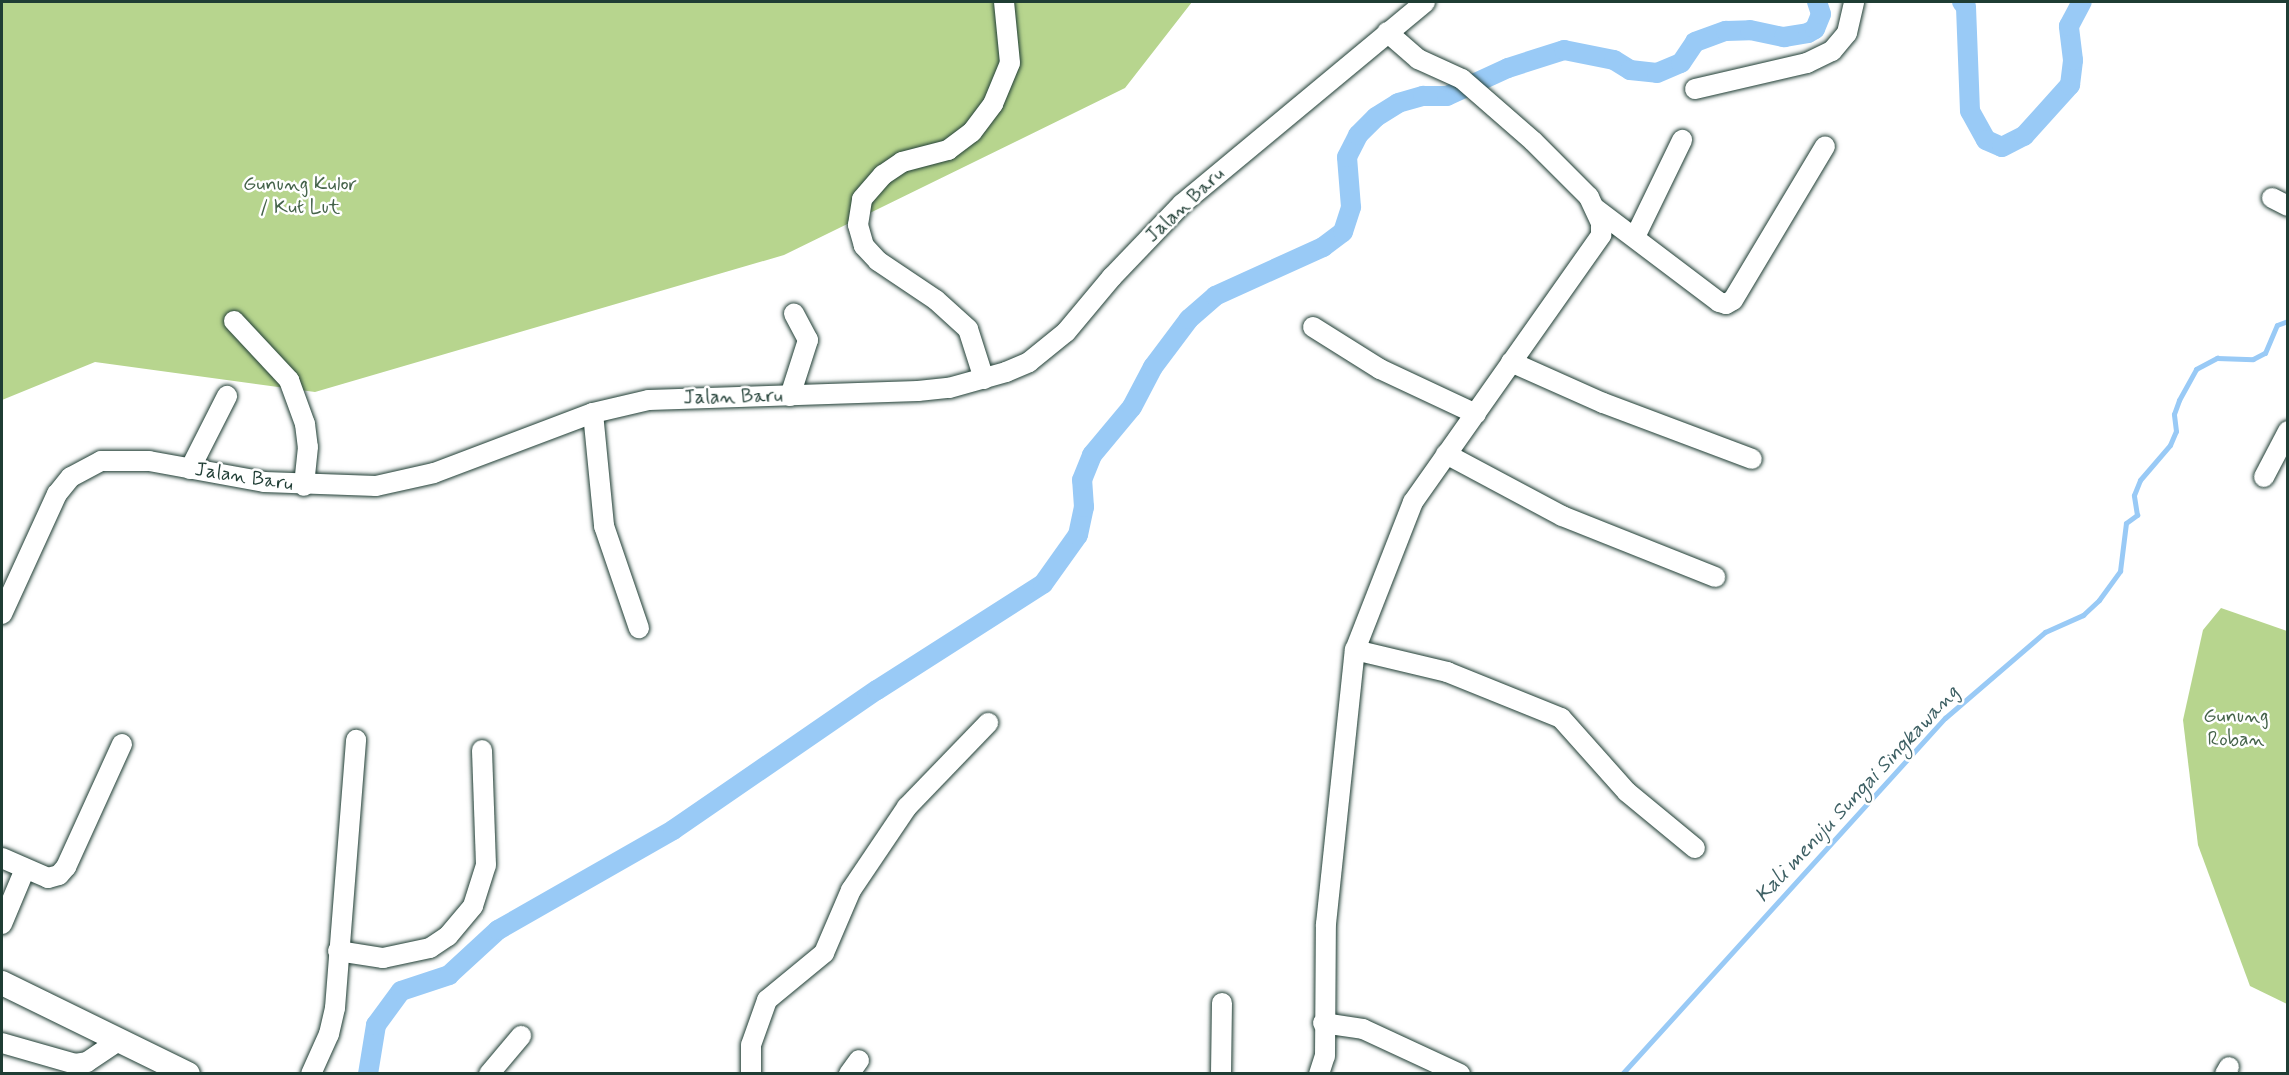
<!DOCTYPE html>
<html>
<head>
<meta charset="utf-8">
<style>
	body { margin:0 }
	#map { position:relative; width:2289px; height:1075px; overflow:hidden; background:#fff; font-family:Mynerve,sans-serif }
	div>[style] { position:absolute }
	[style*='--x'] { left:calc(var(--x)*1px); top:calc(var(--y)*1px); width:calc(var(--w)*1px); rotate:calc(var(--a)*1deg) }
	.green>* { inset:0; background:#b7d58e }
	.stream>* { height:5px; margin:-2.5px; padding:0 2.5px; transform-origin:2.5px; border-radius:2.5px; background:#99caf6 }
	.canal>* { height:20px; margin:-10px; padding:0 10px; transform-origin:10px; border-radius:10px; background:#99caf6 }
	.roads { filter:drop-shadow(0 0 2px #1f3d34) drop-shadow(0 0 2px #1f3d34) }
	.minor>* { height:20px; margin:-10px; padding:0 10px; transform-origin:10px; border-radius:10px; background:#fff }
	.major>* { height:24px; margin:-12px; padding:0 12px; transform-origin:12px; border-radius:12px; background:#fff }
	span { translate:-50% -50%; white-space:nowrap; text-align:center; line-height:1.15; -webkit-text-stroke:5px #fff; paint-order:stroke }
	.park-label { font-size:20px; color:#45634a }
	.street-label { font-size:20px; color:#1f3d34 }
	.water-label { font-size:21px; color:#3e6064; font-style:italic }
	.frame { position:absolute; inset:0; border:3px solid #1f3d34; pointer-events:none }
</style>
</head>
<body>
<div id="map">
	<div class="green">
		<i style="clip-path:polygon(2px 2px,1192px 2px,1125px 88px,784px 255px,315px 392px,95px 362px,2px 400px)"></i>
		<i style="clip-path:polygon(2221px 608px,2287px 631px,2287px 1004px,2250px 986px,2198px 845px,2183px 720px,2203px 630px)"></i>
	</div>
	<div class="stream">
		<i style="--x:1622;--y:1074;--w:481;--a:-47.8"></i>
		<i style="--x:1945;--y:718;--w:132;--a:-40.7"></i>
		<i style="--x:2045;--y:632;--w:42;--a:-24.1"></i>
		<i style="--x:2083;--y:615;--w:22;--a:-43"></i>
		<i style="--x:2099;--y:600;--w:36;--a:-54"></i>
		<i style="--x:2120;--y:571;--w:48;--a:-82.9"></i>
		<i style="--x:2126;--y:523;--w:14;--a:-36"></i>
		<i style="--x:2137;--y:515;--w:20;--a:-99"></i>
		<i style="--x:2134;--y:495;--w:16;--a:-68"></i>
		<i style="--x:2140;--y:480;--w:46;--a:-49.4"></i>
		<i style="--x:2170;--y:445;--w:15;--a:-67"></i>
		<i style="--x:2176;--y:431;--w:17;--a:-97"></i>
		<i style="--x:2174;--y:414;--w:15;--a:-70"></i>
		<i style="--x:2179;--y:400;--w:35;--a:-61"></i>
		<i style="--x:2196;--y:369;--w:24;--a:-28"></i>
		<i style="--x:2217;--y:358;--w:36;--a:2"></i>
		<i style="--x:2253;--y:359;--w:13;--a:-27"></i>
		<i style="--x:2265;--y:353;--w:30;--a:-67"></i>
		<i style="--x:2277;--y:325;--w:12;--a:-20"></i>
	</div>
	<div class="canal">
		<i style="--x:1962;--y:2;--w:6;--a:51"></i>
		<i style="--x:1966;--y:7;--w:104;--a:87.8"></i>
		<i style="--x:1970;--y:111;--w:33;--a:61"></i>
		<i style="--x:1986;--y:140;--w:17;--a:24"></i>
		<i style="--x:2002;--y:147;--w:25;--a:-27"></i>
		<i style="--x:2024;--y:136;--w:69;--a:-48"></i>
		<i style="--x:2070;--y:85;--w:25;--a:-83"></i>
		<i style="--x:2073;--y:60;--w:34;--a:-97"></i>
		<i style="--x:2069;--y:26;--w:27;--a:-62"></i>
		<i style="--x:368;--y:1074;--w:50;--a:-80.7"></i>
		<i style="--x:376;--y:1025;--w:42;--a:-53.7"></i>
		<i style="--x:401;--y:991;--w:51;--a:-18.4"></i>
		<i style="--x:449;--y:975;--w:67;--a:-42.6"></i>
		<i style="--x:498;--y:930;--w:202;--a:-29.7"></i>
		<i style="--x:673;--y:830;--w:247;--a:-34.5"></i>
		<i style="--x:877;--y:690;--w:197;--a:-32.6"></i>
		<i style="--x:1043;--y:584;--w:60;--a:-54.5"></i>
		<i style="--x:1078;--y:535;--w:29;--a:-78"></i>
		<i style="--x:1084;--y:507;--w:27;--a:-94"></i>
		<i style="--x:1082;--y:480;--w:27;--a:-68"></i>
		<i style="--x:1092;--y:455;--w:62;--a:-50.2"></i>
		<i style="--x:1132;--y:407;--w:45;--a:-62.3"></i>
		<i style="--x:1153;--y:367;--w:60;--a:-53.1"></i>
		<i style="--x:1189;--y:319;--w:35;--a:-41"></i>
		<i style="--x:1215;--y:296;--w:119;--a:-24.4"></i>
		<i style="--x:1323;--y:247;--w:25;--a:-37"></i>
		<i style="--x:1343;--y:232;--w:26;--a:-72"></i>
		<i style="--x:1351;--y:207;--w:50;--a:-94.6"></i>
		<i style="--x:1347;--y:157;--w:25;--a:-63"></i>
		<i style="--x:1358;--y:135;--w:25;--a:-45"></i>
		<i style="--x:1376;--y:117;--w:26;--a:-32"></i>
		<i style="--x:1398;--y:103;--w:26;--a:-16"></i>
		<i style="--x:1423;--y:96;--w:24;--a:0"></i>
		<i style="--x:1447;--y:96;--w:67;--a:-24.7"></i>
		<i style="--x:1508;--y:68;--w:59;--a:-17.8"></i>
		<i style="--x:1564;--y:50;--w:51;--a:11.3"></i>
		<i style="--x:1614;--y:60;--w:19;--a:32"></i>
		<i style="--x:1630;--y:70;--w:27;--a:6"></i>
		<i style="--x:1657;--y:73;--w:26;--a:-23"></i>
		<i style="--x:1681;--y:63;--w:25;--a:-56"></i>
		<i style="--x:1695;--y:42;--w:33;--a:-20"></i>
		<i style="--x:1726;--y:31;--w:24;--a:-2"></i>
		<i style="--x:1750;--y:30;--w:35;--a:12"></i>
		<i style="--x:1784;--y:37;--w:24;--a:-9"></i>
		<i style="--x:1808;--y:33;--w:8;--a:-30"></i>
		<i style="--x:1815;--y:29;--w:16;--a:-68"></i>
		<i style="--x:1821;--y:14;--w:13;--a:-108"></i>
	</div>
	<div class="roads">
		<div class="minor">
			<i style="--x:1695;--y:89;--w:115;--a:-13.1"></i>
			<i style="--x:1807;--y:63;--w:28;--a:-26"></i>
			<i style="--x:1832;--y:51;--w:23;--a:-50"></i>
			<i style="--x:1847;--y:33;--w:32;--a:-77"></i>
			<i style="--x:2272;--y:198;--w:18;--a:27"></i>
			<i style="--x:1596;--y:209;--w:154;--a:37.1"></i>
			<i style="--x:1719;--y:302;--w:7;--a:16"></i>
			<i style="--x:1726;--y:304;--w:8;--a:-30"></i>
			<i style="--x:1733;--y:300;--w:179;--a:-59.1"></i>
			<i style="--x:1635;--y:237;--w:108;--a:-64.1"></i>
			<i style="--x:234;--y:321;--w:81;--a:47"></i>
			<i style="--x:289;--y:380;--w:47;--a:70"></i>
			<i style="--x:305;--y:424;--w:23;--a:83"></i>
			<i style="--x:308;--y:447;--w:39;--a:96"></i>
			<i style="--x:1313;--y:327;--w:79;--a:32.1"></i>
			<i style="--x:1380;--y:369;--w:106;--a:25.1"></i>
			<i style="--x:1511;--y:362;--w:101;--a:24"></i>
			<i style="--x:1603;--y:403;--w:159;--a:20.6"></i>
			<i style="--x:984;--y:379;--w:52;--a:-107.7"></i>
			<i style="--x:968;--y:329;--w:43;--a:-137.8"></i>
			<i style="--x:936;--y:300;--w:70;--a:-146.1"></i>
			<i style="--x:878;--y:261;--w:21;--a:-133"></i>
			<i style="--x:864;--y:246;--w:22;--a:-106"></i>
			<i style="--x:858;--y:225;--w:26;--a:-81"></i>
			<i style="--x:862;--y:199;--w:32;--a:-49"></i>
			<i style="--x:883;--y:175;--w:23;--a:-34"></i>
			<i style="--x:902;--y:162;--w:48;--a:-14.6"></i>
			<i style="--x:948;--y:150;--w:30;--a:-37"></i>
			<i style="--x:972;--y:132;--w:35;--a:-53"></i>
			<i style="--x:993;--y:104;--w:44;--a:-67.5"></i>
			<i style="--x:1010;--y:63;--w:61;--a:-95.6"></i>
			<i style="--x:790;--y:396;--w:59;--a:-72.2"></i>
			<i style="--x:808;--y:340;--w:30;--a:-118"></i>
			<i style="--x:593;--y:413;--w:114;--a:84.4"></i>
			<i style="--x:604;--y:526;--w:108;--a:71.1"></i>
			<i style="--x:1446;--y:454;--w:132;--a:28.1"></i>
			<i style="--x:1562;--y:516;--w:165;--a:21.7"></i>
			<i style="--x:190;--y:469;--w:82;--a:-63.1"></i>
			<i style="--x:2264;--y:477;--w:52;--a:-62.4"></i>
			<i style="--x:2;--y:614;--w:132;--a:-65.4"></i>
			<i style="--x:57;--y:494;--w:22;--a:-51"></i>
			<i style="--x:71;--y:477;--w:34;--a:-28"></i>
			<i style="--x:101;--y:461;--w:48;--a:0"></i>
			<i style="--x:149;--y:461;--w:117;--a:10.3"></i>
			<i style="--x:264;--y:482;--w:112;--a:2"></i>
			<i style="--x:376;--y:486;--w:59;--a:-12.6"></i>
			<i style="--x:434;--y:473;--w:170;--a:-20.7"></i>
			<i style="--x:593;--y:413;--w:57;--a:-13.1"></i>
			<i style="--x:649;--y:400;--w:269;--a:-1.9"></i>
			<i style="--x:918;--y:391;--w:31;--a:-6"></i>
			<i style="--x:949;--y:388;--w:59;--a:-15.7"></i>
			<i style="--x:1006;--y:372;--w:25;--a:-23"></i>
			<i style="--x:1029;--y:362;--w:48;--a:-39"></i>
			<i style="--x:1066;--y:332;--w:72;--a:-50.1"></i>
			<i style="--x:1112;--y:277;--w:101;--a:-46.2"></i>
			<i style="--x:1182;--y:204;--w:316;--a:-39.7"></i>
			<i style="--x:1355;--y:650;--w:95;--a:13.4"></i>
			<i style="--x:1447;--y:672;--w:123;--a:22"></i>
			<i style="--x:1561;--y:718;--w:99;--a:48.3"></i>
			<i style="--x:1627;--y:792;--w:88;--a:39.5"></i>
			<i style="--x:2;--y:858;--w:50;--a:23.5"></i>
			<i style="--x:48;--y:878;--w:11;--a:-15"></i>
			<i style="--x:59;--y:875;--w:11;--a:-49"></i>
			<i style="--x:66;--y:867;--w:135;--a:-65.5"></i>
			<i style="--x:2;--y:924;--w:60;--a:-67.3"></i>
			<i style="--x:338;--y:951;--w:46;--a:8.8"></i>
			<i style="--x:383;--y:958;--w:48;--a:-12"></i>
			<i style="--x:430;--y:948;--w:22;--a:-34"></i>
			<i style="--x:448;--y:936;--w:39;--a:-50"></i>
			<i style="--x:473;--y:906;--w:43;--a:-72.4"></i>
			<i style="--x:486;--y:865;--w:115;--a:-92"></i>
			<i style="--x:1323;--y:1023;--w:40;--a:8.5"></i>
			<i style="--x:1363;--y:1029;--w:107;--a:24.9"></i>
			<i style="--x:2;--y:1043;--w:76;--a:16"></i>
			<i style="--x:75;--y:1064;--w:12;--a:-9"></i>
			<i style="--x:87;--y:1062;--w:40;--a:-34"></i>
			<i style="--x:311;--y:1074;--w:44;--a:-65.8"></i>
			<i style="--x:329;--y:1034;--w:27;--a:-77"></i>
			<i style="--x:335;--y:1008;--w:269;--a:-85.5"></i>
			<i style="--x:489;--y:1074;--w:50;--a:-49.9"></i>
			<i style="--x:751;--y:1074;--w:29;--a:-90"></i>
			<i style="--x:751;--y:1045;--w:48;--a:-70.4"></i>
			<i style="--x:767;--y:1000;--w:74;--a:-39.5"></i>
			<i style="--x:824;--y:953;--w:69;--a:-66.8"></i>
			<i style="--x:851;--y:890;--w:100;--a:-56"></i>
			<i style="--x:907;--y:807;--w:117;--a:-46"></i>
			<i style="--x:849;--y:1074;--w:17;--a:-54"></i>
			<i style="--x:1221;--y:1074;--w:71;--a:-89.2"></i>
			<i style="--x:1319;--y:1074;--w:19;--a:-72"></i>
			<i style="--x:1325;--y:1056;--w:132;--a:-89.6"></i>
			<i style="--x:1326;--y:924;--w:276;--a:-84"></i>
			<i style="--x:1355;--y:650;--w:159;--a:-68.6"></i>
			<i style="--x:1413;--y:502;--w:327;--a:-54.8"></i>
			<i style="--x:1601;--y:235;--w:12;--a:-90"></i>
			<i style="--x:1601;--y:223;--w:29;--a:-115"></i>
			<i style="--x:1589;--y:197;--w:79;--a:-135"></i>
			<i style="--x:1533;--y:141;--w:94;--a:-138.9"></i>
			<i style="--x:1462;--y:79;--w:48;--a:-155.6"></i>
			<i style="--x:1418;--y:59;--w:41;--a:-138.9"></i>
			<i style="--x:2225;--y:1074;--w:8;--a:-60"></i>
		</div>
		<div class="major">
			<i style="--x:2;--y:983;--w:207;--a:26.1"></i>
		</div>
	</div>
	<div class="park-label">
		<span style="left:300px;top:196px">Gunung Kulor<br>/ Kut Lut</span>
		<span style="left:2236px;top:728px">Gunung<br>Roban</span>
	</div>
	<div class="street-label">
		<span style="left:1185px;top:205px;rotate:-43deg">Jalan Baru</span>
		<span style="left:733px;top:397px;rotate:-1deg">Jalan Baru</span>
		<span style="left:244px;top:477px;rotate:9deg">Jalan Baru</span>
	</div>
	<div class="water-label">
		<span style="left:1857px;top:794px;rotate:-47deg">Kali menuju Sungai Singkawang</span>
	</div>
	<div class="frame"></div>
</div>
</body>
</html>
